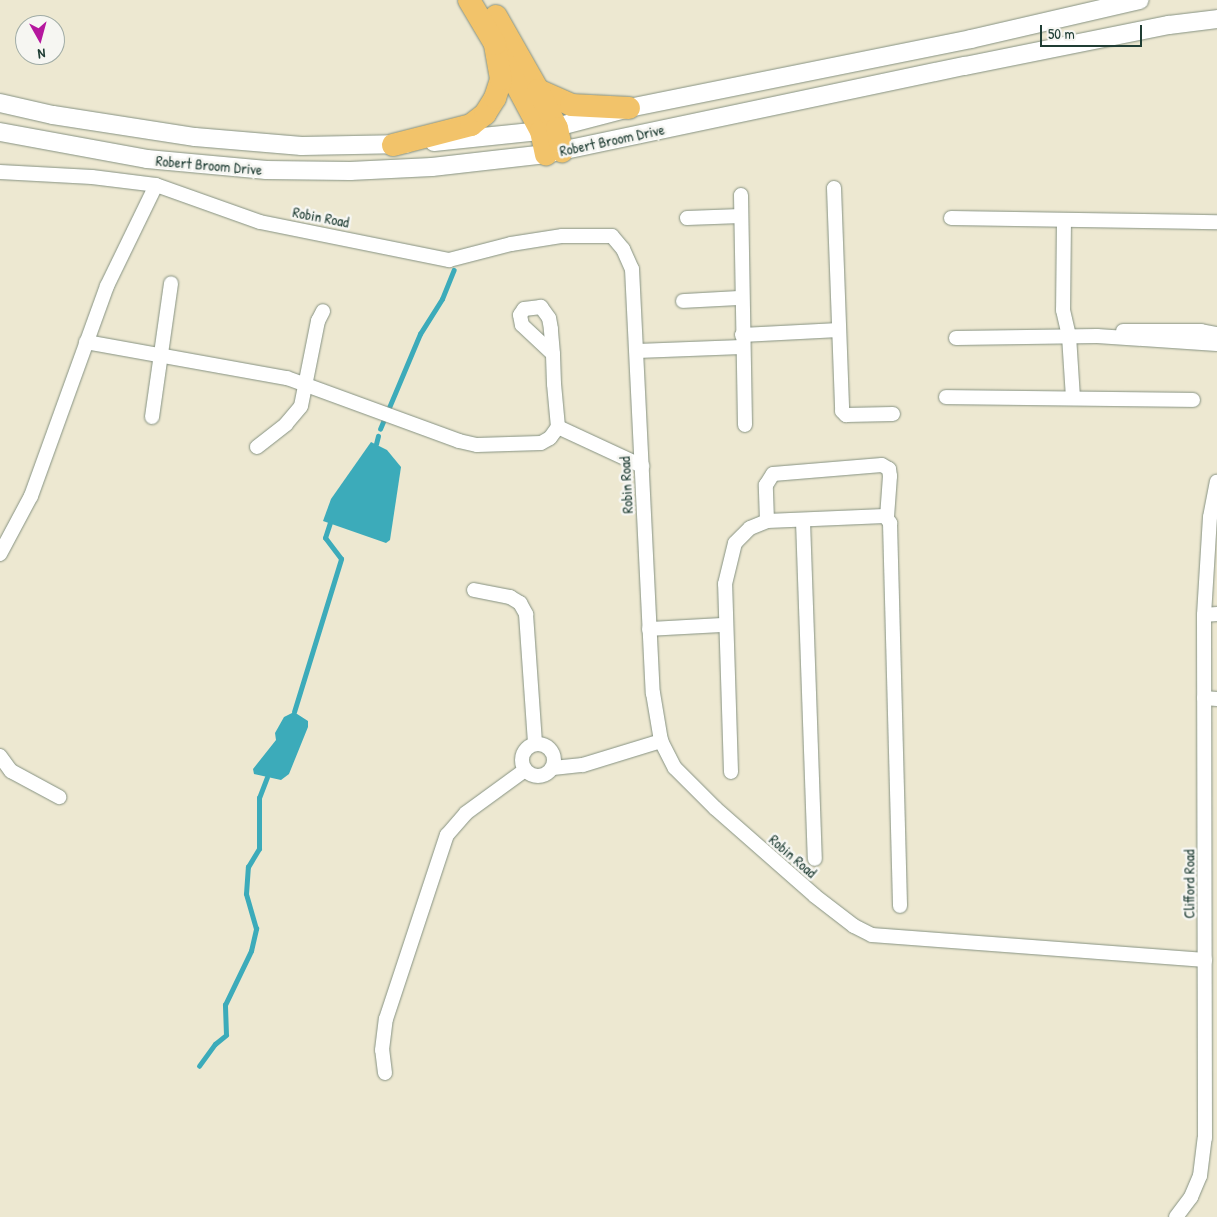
<!DOCTYPE html>
<html>
<head>
<meta charset="utf-8">
<style>
	body { margin:0 }
	#map { position:relative; width:1217px; height:1217px; overflow:hidden; background:#ede8d1; font-family:"Patrick Hand",sans-serif }
	div>[style] { position:absolute }
	[style*='--x'] { left:calc(var(--x)*1px); top:calc(var(--y)*1px); width:calc(var(--w)*1px); rotate:calc(var(--a)*1deg) }
	.water>* { inset:0; background:#3cabba }
	.stream>* { height:4.5px; margin:-2.25px; padding:0 2.25px; transform-origin:2.25px; border-radius:2.25px; background:#3cabba }
	.roads { filter:drop-shadow(0 0 1px #869282) drop-shadow(0 0 1px #869282) }
	.minor>* { height:14px; margin:-7px; padding:0 7px; transform-origin:7px; border-radius:7px; background:#fff }
	.minor>.ring { margin:-7px; padding:0; box-sizing:content-box; background:none; border:14px solid #fff; border-radius:50% }
	.tertiary>* { height:18px; margin:-9px; padding:0 9px; transform-origin:9px; border-radius:9px; background:#fff }
	.primary>* { height:22px; margin:-11px; padding:0 11px; transform-origin:11px; border-radius:11px; background:#f2c36a }
	span { translate:-50% -50%; white-space:nowrap; text-align:center; line-height:1.15; -webkit-text-stroke:5px #f6f6f2; paint-order:stroke }
	.street-label { font-size:15px; color:#1f3d34 }
	.north { position:absolute; left:15px; top:15px; width:50px; height:50px; box-sizing:border-box; background:#f6f6f2; border:1px solid #a0aca6; border-radius:50%; rotate:173deg; font-size:14px; font-weight:700; line-height:20px; text-align:center; color:#1f3d34 }
	.north::after { content:''; display:block; margin:auto; width:18px; height:22px; background:#b5179e; clip-path:polygon(50% 0,100% 100%,50% 72%,0 100%) }
	.scale { position:absolute; left:1040px; top:25px; width:102px; height:22px; box-sizing:border-box; border:2px solid #1f3d34; border-top:0; padding-left:6px; font-size:15px; line-height:18px; white-space:nowrap; color:#1f3d34; -webkit-text-stroke:4px #f6f6f2; paint-order:stroke }
</style>
</head>
<body>
<div id="map">
	<div class="water">
		<i style="clip-path:polygon(371px 442px,387px 450px,401px 467px,390px 540px,386px 543px,323px 521px,331px 499px)"></i>
		<i style="clip-path:polygon(294px 712px,308px 721px,308px 727px,289px 774px,281px 780px,254px 774px,253px 769px,276px 740px,275px 733px,284px 717px)"></i>
	</div>
	<div class="stream">
		<i style="--x:380;--y:429;--w:103;--a:-67.2"></i>
		<i style="--x:420;--y:334;--w:41;--a:-57.8"></i>
		<i style="--x:442;--y:299;--w:31;--a:-68"></i>
		<i style="--x:376;--y:444;--w:8;--a:-76"></i>
		<i style="--x:294;--y:712;--w:160;--a:-72.9"></i>
		<i style="--x:341;--y:559;--w:26;--a:-127"></i>
		<i style="--x:325;--y:538;--w:16;--a:-72"></i>
		<i style="--x:199;--y:1066;--w:27;--a:-54"></i>
		<i style="--x:215;--y:1044;--w:14;--a:-39"></i>
		<i style="--x:226;--y:1035;--w:30;--a:-92"></i>
		<i style="--x:225;--y:1005;--w:60;--a:-64.3"></i>
		<i style="--x:251;--y:951;--w:23;--a:-77"></i>
		<i style="--x:256;--y:929;--w:36;--a:-106"></i>
		<i style="--x:246;--y:894;--w:27;--a:-86"></i>
		<i style="--x:248;--y:867;--w:21;--a:-59"></i>
		<i style="--x:259;--y:849;--w:51;--a:-90"></i>
		<i style="--x:259;--y:798;--w:22;--a:-69"></i>
	</div>
	<div class="roads">
		<div class="minor">
			<i style="--x:0;--y:172;--w:92;--a:3.1"></i>
			<i style="--x:92;--y:177;--w:64;--a:7.1"></i>
			<i style="--x:156;--y:185;--w:110;--a:19.6"></i>
			<i style="--x:260;--y:222;--w:193;--a:11.4"></i>
			<i style="--x:449;--y:260;--w:64;--a:-14.5"></i>
			<i style="--x:511;--y:244;--w:52;--a:-8.9"></i>
			<i style="--x:562;--y:236;--w:50;--a:0"></i>
			<i style="--x:612;--y:236;--w:17;--a:50"></i>
			<i style="--x:623;--y:249;--w:22;--a:66"></i>
			<i style="--x:632;--y:269;--w:425;--a:87.2"></i>
			<i style="--x:653;--y:693;--w:49;--a:80.5"></i>
			<i style="--x:661;--y:741;--w:30;--a:63"></i>
			<i style="--x:675;--y:768;--w:57;--a:45"></i>
			<i style="--x:715;--y:808;--w:133;--a:41.3"></i>
			<i style="--x:815;--y:896;--w:49;--a:37.6"></i>
			<i style="--x:854;--y:926;--w:20;--a:27"></i>
			<i style="--x:872;--y:935;--w:334;--a:4.3"></i>
			<i style="--x:834;--y:188;--w:223;--a:87.9"></i>
			<i style="--x:842;--y:411;--w:6;--a:45"></i>
			<i style="--x:846;--y:415;--w:47;--a:-1.2"></i>
			<i style="--x:741;--y:195;--w:230;--a:89"></i>
			<i style="--x:687;--y:218;--w:54;--a:-2.1"></i>
			<i style="--x:951;--y:218;--w:266;--a:0.9"></i>
			<i style="--x:1064;--y:220;--w:90;--a:90.6"></i>
			<i style="--x:1063;--y:310;--w:27;--a:77"></i>
			<i style="--x:1069;--y:336;--w:62;--a:86.3"></i>
			<i style="--x:683;--y:301;--w:58;--a:-3"></i>
			<i style="--x:1123;--y:331;--w:78;--a:0"></i>
			<i style="--x:1201;--y:331;--w:16;--a:11"></i>
			<i style="--x:742;--y:335;--w:97;--a:-3"></i>
			<i style="--x:956;--y:338;--w:141;--a:-0.8"></i>
			<i style="--x:1097;--y:336;--w:120;--a:3.8"></i>
			<i style="--x:86;--y:342;--w:204;--a:10.2"></i>
			<i style="--x:287;--y:378;--w:183;--a:20.1"></i>
			<i style="--x:459;--y:441;--w:18;--a:13"></i>
			<i style="--x:477;--y:445;--w:64;--a:-1.8"></i>
			<i style="--x:541;--y:443;--w:10;--a:-29"></i>
			<i style="--x:550;--y:438;--w:14;--a:-54"></i>
			<i style="--x:558;--y:427;--w:43;--a:-95.3"></i>
			<i style="--x:554;--y:384;--w:30;--a:-92"></i>
			<i style="--x:553;--y:354;--w:25;--a:-95"></i>
			<i style="--x:551;--y:329;--w:11;--a:-100"></i>
			<i style="--x:549;--y:318;--w:14;--a:-126"></i>
			<i style="--x:541;--y:307;--w:17;--a:173"></i>
			<i style="--x:524;--y:309;--w:7;--a:124"></i>
			<i style="--x:520;--y:315;--w:10;--a:79"></i>
			<i style="--x:522;--y:325;--w:42;--a:43.1"></i>
			<i style="--x:637;--y:351;--w:105;--a:-2.2"></i>
			<i style="--x:946;--y:397;--w:247;--a:0.7"></i>
			<i style="--x:152;--y:417;--w:135;--a:-81.9"></i>
			<i style="--x:558;--y:427;--w:93;--a:24.9"></i>
			<i style="--x:257;--y:447;--w:37;--a:-38"></i>
			<i style="--x:286;--y:424;--w:23;--a:-50"></i>
			<i style="--x:301;--y:406;--w:87;--a:-78.7"></i>
			<i style="--x:318;--y:321;--w:11;--a:-63"></i>
			<i style="--x:767;--y:521;--w:36;--a:-92"></i>
			<i style="--x:766;--y:485;--w:13;--a:-58"></i>
			<i style="--x:773;--y:474;--w:109;--a:-4.7"></i>
			<i style="--x:882;--y:465;--w:8;--a:30"></i>
			<i style="--x:889;--y:469;--w:7;--a:82"></i>
			<i style="--x:890;--y:476;--w:41;--a:94.2"></i>
			<i style="--x:803;--y:521;--w:338;--a:88"></i>
			<i style="--x:0;--y:554;--w:66;--a:-61.9"></i>
			<i style="--x:31;--y:496;--w:223;--a:-70.1"></i>
			<i style="--x:107;--y:286;--w:112;--a:-64.1"></i>
			<i style="--x:474;--y:590;--w:37;--a:11"></i>
			<i style="--x:510;--y:597;--w:12;--a:31"></i>
			<i style="--x:520;--y:603;--w:13;--a:61"></i>
			<i style="--x:526;--y:614;--w:130;--a:86"></i>
			<i style="--x:1204;--y:615;--w:13;--a:-4"></i>
			<i style="--x:649;--y:629;--w:75;--a:-3.1"></i>
			<i style="--x:1204;--y:698;--w:13;--a:4"></i>
			<i class="ring" style="left:522px;top:744px;width:18px;height:18px"></i>
			<i style="--x:0;--y:756;--w:19;--a:54"></i>
			<i style="--x:11;--y:771;--w:55;--a:28.4"></i>
			<i style="--x:553;--y:768;--w:30;--a:-6"></i>
			<i style="--x:583;--y:765;--w:82;--a:-17.1"></i>
			<i style="--x:731;--y:772;--w:188;--a:-91.8"></i>
			<i style="--x:725;--y:584;--w:42;--a:-76.3"></i>
			<i style="--x:735;--y:543;--w:21;--a:-45"></i>
			<i style="--x:750;--y:528;--w:18;--a:-22"></i>
			<i style="--x:767;--y:521;--w:118;--a:-2.4"></i>
			<i style="--x:885;--y:516;--w:9;--a:54"></i>
			<i style="--x:890;--y:523;--w:383;--a:88.5"></i>
			<i style="--x:385;--y:1073;--w:23;--a:-97"></i>
			<i style="--x:382;--y:1050;--w:31;--a:-83"></i>
			<i style="--x:386;--y:1019;--w:194;--a:-71.7"></i>
			<i style="--x:447;--y:835;--w:29;--a:-49"></i>
			<i style="--x:466;--y:813;--w:73;--a:-36.1"></i>
			<i style="--x:1176;--y:1217;--w:25;--a:-53"></i>
			<i style="--x:1191;--y:1197;--w:23;--a:-67"></i>
			<i style="--x:1200;--y:1176;--w:38;--a:-83"></i>
			<i style="--x:1205;--y:1138;--w:523;--a:-90.11"></i>
			<i style="--x:1204;--y:615;--w:98;--a:-86.5"></i>
			<i style="--x:1210;--y:517;--w:36;--a:-79"></i>
		</div>
		<div class="tertiary">
			<i style="--x:0;--y:103;--w:54;--a:12.8"></i>
			<i style="--x:53;--y:115;--w:144;--a:8.8"></i>
			<i style="--x:195;--y:137;--w:107;--a:4.8"></i>
			<i style="--x:302;--y:146;--w:104;--a:-1.1"></i>
			<i style="--x:0;--y:132;--w:149;--a:10.4"></i>
			<i style="--x:147;--y:159;--w:120;--a:5.3"></i>
			<i style="--x:266;--y:170;--w:84;--a:0.7"></i>
			<i style="--x:350;--y:171;--w:82;--a:-2.8"></i>
			<i style="--x:432;--y:167;--w:115;--a:-6.5"></i>
			<i style="--x:546;--y:154;--w:428;--a:-11.9"></i>
			<i style="--x:965;--y:66;--w:208;--a:-11.4"></i>
			<i style="--x:1169;--y:25;--w:48;--a:-7.1"></i>
			<i style="--x:434;--y:142;--w:108;--a:-5.9"></i>
			<i style="--x:541;--y:131;--w:91;--a:-14.6"></i>
			<i style="--x:629;--y:108;--w:349;--a:-11.4"></i>
			<i style="--x:971;--y:39;--w:173;--a:-13"></i>
		</div>
		<div class="primary">
			<i style="--x:496;--y:16;--w:85;--a:60.4"></i>
			<i style="--x:538;--y:90;--w:36;--a:24"></i>
			<i style="--x:571;--y:105;--w:58;--a:3"></i>
			<i style="--x:502;--y:58;--w:83;--a:61.9"></i>
			<i style="--x:541;--y:131;--w:24;--a:78"></i>
			<i style="--x:538;--y:90;--w:42;--a:63.4"></i>
			<i style="--x:557;--y:128;--w:24;--a:78"></i>
			<i style="--x:393;--y:145;--w:81;--a:-14.4"></i>
			<i style="--x:471;--y:125;--w:18;--a:-38"></i>
			<i style="--x:485;--y:114;--w:19;--a:-58"></i>
			<i style="--x:495;--y:98;--w:20;--a:-72"></i>
			<i style="--x:501;--y:79;--w:36;--a:-100"></i>
			<i style="--x:495;--y:44;--w:51;--a:-120.6"></i>
		</div>
	</div>
	<div class="street-label">
		<span style="left:612px;top:140px;rotate:-12deg">Robert Broom Drive</span>
		<span style="left:209px;top:165px;rotate:5deg">Robert Broom Drive</span>
		<span style="left:321px;top:217px;rotate:11deg">Robin Road</span>
		<span style="left:626px;top:485px;rotate:-93deg">Robin Road</span>
		<span style="left:793px;top:856px;rotate:41deg">Robin Road</span>
		<span style="left:1189px;top:884px;rotate:-90deg">Clifford Road</span>
	</div>
	<div class="north">N</div>
	<div class="scale">50 m</div>
</div>
</body>
</html>
